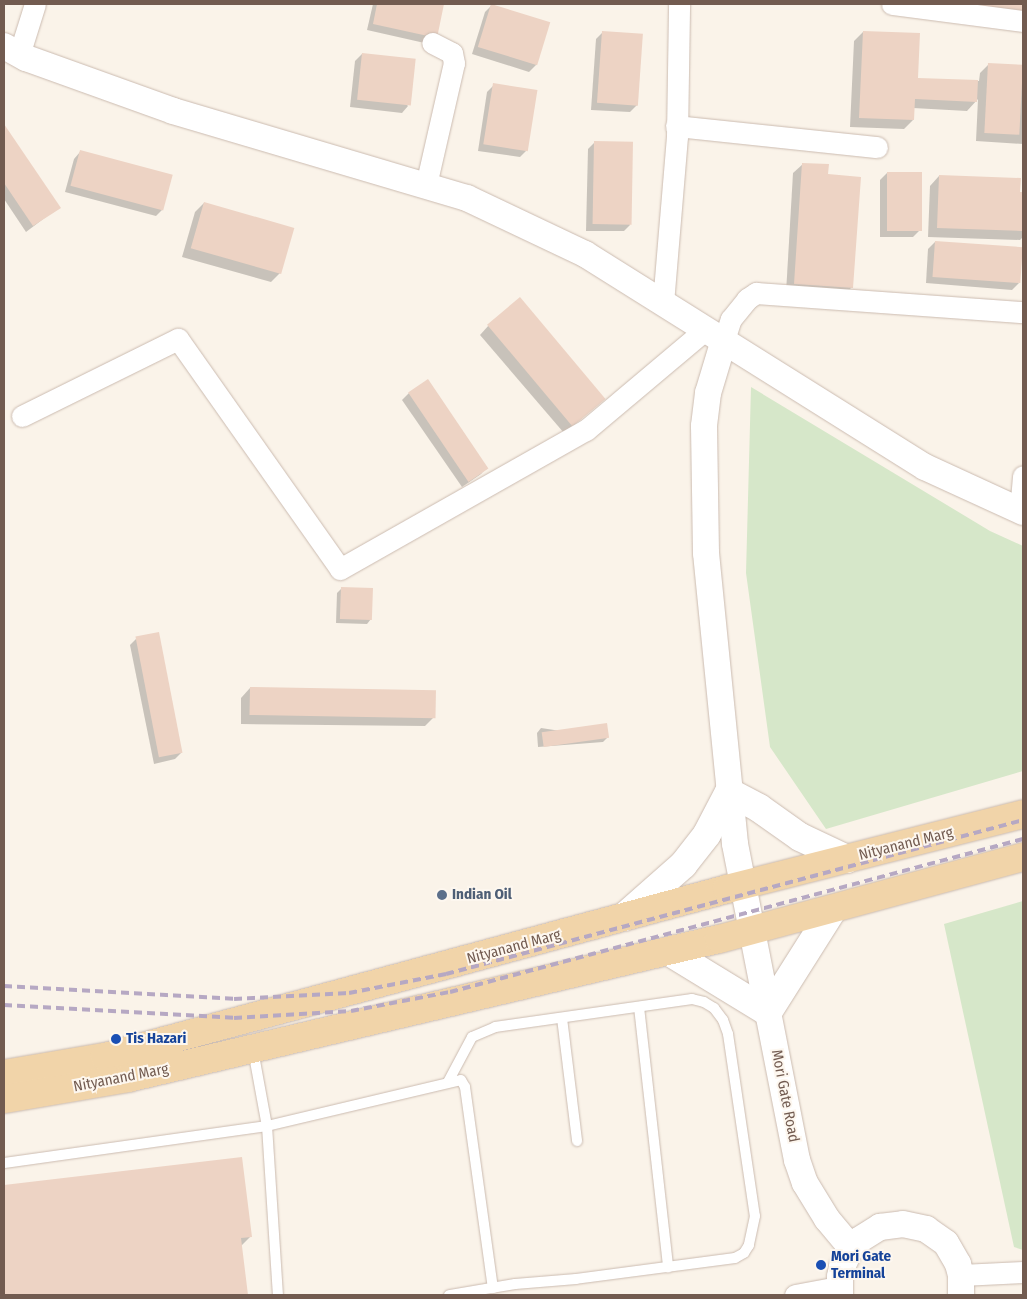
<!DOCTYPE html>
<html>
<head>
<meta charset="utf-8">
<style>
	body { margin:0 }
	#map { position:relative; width:1027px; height:1299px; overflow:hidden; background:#faf3e9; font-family:"Fira Sans Condensed",sans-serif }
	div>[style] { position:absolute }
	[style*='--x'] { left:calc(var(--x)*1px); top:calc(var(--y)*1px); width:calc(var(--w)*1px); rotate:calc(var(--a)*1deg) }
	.green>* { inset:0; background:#d6e7c9 }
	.shadow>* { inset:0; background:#0003 }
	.building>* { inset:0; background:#edd3c4; transform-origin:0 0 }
	.roads { filter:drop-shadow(0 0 1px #cbbbb0) drop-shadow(0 0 1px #cbbbb0) }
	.service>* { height:10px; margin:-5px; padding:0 5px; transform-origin:5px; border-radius:5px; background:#fff }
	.minor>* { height:21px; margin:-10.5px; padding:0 10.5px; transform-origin:10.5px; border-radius:10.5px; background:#fff }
	.tertiary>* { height:26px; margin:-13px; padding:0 13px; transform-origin:13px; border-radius:13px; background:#fff }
	.secondary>* { height:28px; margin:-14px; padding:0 14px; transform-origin:14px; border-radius:14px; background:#fff }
	.primary>* { height:28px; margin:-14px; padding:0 14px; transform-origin:14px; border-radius:14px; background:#f1d4a9 }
	.rail>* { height:4px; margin-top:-2px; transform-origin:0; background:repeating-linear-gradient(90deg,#b6a8c3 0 8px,transparent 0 13px) }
	.dots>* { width:14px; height:14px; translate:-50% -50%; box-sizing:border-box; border:2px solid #fdf7ef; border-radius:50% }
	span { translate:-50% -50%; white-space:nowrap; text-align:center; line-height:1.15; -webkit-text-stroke:4px #fdf7ef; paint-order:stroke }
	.street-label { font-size:15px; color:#725b50 }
	.service-label { font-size:15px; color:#4e5e75; font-weight:700 }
	.left { translate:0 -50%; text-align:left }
	.transit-label { font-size:15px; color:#164399; font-weight:700 }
	.frame { position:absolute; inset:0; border:5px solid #725b50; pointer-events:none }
</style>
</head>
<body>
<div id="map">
	<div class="green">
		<i style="clip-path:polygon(751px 387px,990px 531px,1023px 546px,1023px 771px,826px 829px,770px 747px,746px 573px)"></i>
		<i style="clip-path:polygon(1023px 901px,1023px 1250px,1014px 1247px,944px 924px)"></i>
	</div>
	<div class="shadow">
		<i style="clip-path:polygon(373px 4px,443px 4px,436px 37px,429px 44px,367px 30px)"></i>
		<i style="clip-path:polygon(888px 4px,1023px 4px,1023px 11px)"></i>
		<i style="clip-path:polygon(492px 5px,549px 23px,536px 65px,529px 72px,472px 54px,485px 12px)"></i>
		<i style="clip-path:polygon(603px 32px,637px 105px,630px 112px,591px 110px,596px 39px)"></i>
		<i style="clip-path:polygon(863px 32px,917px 79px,979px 81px,980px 73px,989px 64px,1023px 66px,1023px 144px,976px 141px,978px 99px,967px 111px,913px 108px,913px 120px,904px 129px,850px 127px,854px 41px)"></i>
		<i style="clip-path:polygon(362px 54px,408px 106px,402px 113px,350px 107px,355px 61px)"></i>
		<i style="clip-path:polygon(494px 85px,527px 150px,520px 157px,478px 151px,487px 92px)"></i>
		<i style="clip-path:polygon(4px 126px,59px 207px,26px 232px,4px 199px)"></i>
		<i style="clip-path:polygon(595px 142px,630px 225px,624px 231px,586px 231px,588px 149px)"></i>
		<i style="clip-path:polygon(80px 152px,163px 209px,156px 216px,65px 192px,74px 159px)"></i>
		<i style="clip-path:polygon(803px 164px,827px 175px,852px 287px,843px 296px,786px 293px,793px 173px)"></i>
		<i style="clip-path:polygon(887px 173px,920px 230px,913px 237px,880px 237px,880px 180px)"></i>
		<i style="clip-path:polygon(939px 176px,1023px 193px,1023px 237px,1020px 240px,928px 237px,930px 186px)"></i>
		<i style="clip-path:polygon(204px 203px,280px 273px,271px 282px,182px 257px,195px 212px)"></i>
		<i style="clip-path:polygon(935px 242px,1019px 283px,1012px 290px,926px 283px,928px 249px)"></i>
		<i style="clip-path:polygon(489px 325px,595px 407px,564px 433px,480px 335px)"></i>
		<i style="clip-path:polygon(409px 393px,487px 467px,481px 474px,462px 487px,402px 400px)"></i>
		<i style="clip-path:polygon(341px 589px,371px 619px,367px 624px,336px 623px,337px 593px)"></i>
		<i style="clip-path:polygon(137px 638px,182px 752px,175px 759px,154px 764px,130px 645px)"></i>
		<i style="clip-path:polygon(250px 688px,434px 717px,425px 726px,241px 724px,241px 698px)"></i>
		<i style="clip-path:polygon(541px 728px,607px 738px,603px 742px,538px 747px,537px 733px)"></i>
		<i style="clip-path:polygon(241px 1158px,251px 1236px,241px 1246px,247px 1295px,4px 1295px,4px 1187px)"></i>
	</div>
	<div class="building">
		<i style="clip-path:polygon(377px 4px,444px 4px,437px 38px,373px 24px)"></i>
		<i style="left:491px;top:4px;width:62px;height:45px;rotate:17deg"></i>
		<i style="clip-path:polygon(958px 4px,1023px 4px,1023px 15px)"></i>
		<i style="left:602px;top:31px;width:41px;height:72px;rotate:4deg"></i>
		<i style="clip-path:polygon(863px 31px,920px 33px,918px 78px,978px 80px,977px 102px,915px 99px,914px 120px,859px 118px)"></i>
		<i style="left:362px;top:53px;width:54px;height:47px;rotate:6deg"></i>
		<i style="left:988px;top:63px;width:35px;height:70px;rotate:3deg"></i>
		<i style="left:493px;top:83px;width:45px;height:62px;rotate:9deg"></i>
		<i style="clip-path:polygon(4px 124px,61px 208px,33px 226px,4px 183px)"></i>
		<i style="left:594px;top:141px;width:39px;height:83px;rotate:1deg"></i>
		<i style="left:80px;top:150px;width:96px;height:37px;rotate:15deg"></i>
		<i style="clip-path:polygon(802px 163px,829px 164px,828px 174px,861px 177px,853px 288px,794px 284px)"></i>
		<i style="left:887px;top:172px;width:35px;height:59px"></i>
		<i style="clip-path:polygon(939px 175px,1021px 178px,1020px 192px,1023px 192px,1023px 231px,937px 228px)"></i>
		<i style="left:204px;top:202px;width:94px;height:48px;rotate:16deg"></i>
		<i style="left:935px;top:241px;width:88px;height:36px;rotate:4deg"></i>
		<i style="left:520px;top:297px;width:133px;height:43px;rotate:50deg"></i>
		<i style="left:428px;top:379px;width:108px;height:24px;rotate:56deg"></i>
		<i style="left:341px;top:587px;width:32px;height:32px;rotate:2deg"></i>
		<i style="left:159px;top:632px;width:123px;height:24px;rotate:79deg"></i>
		<i style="left:250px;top:687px;width:186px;height:28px;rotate:1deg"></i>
		<i style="left:607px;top:723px;width:15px;height:66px;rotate:82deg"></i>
		<i style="clip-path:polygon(242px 1157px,252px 1237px,241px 1238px,248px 1295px,4px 1295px,4px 1185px)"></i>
	</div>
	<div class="roads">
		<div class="service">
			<i style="--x:639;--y:1007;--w:262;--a:83.6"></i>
			<i style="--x:562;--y:1018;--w:124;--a:83"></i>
			<i style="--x:253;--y:1050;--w:77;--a:79.6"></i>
			<i style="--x:267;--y:1126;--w:169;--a:86.3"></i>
			<i style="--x:448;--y:1082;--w:51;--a:-61.9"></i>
			<i style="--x:472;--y:1037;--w:25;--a:-23"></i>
			<i style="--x:495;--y:1027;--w:199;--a:-8.1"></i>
			<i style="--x:692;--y:999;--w:12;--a:14"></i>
			<i style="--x:704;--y:1002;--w:12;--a:31"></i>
			<i style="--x:714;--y:1008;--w:15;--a:53"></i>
			<i style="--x:723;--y:1020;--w:15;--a:70"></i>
			<i style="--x:728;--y:1034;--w:184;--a:81.6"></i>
			<i style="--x:755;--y:1216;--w:30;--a:102"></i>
			<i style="--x:749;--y:1245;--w:9;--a:122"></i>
			<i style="--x:744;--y:1253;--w:10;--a:151"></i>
			<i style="--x:735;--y:1258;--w:160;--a:172.5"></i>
			<i style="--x:576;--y:1279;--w:61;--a:175.3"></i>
			<i style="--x:515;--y:1284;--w:67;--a:170.5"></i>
			<i style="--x:4;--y:1163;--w:266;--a:-8"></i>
			<i style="--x:267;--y:1126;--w:199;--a:-13.3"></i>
			<i style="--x:461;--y:1080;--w:8;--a:60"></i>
			<i style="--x:465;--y:1087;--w:203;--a:82.1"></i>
		</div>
		<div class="minor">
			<i style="--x:892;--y:4;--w:132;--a:7.4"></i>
			<i style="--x:19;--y:55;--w:53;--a:-72.6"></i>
			<i style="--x:676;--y:126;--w:202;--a:6"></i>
			<i style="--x:426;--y:185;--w:125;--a:-77.1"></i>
			<i style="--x:454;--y:63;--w:10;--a:-101"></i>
			<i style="--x:452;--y:53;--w:22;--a:-153"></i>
			<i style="--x:663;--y:303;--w:168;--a:-85.2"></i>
			<i style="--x:677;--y:136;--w:132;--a:-89.1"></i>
			<i style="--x:724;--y:340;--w:22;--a:-72"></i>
			<i style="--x:731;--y:319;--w:26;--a:-51"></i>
			<i style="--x:747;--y:299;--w:11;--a:-34"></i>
			<i style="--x:756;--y:293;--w:268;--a:4.1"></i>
			<i style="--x:22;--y:416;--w:174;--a:-26.3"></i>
			<i style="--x:178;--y:339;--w:281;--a:54.8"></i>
			<i style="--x:340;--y:569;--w:283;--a:-29.5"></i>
			<i style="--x:586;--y:430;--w:157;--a:-40.1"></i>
			<i style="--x:1020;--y:511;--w:35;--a:-85"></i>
			<i style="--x:961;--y:1275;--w:62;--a:-2.8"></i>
			<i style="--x:795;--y:1295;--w:45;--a:-10.3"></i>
		</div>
		<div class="tertiary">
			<i style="--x:4;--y:46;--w:25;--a:29"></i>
			<i style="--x:26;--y:58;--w:156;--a:19.8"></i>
			<i style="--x:173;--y:111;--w:307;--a:16.5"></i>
			<i style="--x:467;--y:198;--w:131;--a:25.4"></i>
			<i style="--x:585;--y:254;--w:401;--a:32.1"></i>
			<i style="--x:925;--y:467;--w:108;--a:24.7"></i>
			<i style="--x:724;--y:340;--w:55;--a:106.8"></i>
			<i style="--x:708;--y:393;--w:33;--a:97"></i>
			<i style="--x:704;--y:426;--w:127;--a:89.1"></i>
			<i style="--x:706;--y:553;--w:292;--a:84.3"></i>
			<i style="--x:735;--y:844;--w:322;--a:78.9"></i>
			<i style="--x:797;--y:1160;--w:24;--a:71"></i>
			<i style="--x:805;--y:1183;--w:42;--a:58.6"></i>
			<i style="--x:827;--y:1219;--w:38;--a:50"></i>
			<i style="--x:840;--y:1295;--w:18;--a:-90"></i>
			<i style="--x:840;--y:1277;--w:10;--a:-79"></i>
			<i style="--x:842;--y:1267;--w:21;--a:-65"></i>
			<i style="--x:851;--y:1248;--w:11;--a:-45"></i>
			<i style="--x:859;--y:1240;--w:25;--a:-32"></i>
			<i style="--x:880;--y:1227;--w:23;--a:-7"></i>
			<i style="--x:903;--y:1224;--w:24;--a:12"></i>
			<i style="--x:926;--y:1229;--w:24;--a:35"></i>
			<i style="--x:946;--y:1243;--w:24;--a:60"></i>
			<i style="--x:958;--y:1264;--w:11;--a:75"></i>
			<i style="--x:961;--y:1275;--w:20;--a:90"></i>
		</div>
		<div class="secondary">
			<i style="--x:624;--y:917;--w:79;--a:-41.4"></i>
			<i style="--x:683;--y:865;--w:39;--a:-52"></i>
			<i style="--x:707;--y:834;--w:47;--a:-62.4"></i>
			<i style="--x:729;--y:792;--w:34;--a:28"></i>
			<i style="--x:759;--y:808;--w:50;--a:35.3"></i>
			<i style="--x:800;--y:837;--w:52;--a:25.1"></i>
			<i style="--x:668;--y:951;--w:117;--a:31.4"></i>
			<i style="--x:768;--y:1012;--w:122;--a:-57.7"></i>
		</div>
		<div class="primary">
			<i style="--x:4;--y:1074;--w:102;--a:-9.6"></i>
			<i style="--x:105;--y:1057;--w:644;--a:-15.11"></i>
			<i style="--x:727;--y:889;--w:305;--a:-14.2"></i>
			<i style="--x:4;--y:1099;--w:126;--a:-9.6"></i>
			<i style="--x:128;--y:1078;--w:607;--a:-13.24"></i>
			<i style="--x:719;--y:939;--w:315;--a:-15.1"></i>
		</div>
	</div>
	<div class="rail">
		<i style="--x:4;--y:986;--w:230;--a:3.2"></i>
		<i style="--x:234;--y:999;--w:115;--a:-3"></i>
		<i style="--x:349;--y:993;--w:99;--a:-11.1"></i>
		<i style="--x:446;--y:974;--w:597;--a:-14.94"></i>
		<i style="--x:4;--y:1005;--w:230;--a:3.2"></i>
		<i style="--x:234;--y:1018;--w:117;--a:-3.4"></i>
		<i style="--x:351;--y:1011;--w:101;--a:-10.9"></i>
		<i style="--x:450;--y:992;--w:593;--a:-14.95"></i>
	</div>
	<div class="dots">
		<i style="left:442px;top:895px;background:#5c6f8a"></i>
		<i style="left:116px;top:1039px;background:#1a4fb4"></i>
		<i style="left:821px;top:1265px;background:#1a4fb4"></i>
	</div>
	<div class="street-label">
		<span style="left:906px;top:844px;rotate:-14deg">Nityanand Marg</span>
		<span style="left:514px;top:947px;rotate:-15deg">Nityanand Marg</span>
		<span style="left:121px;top:1078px;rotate:-11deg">Nityanand Marg</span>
		<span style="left:785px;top:1096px;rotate:79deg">Mori Gate Road</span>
	</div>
	<div class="service-label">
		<span class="left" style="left:452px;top:895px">Indian Oil</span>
	</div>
	<div class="transit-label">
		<span class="left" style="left:126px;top:1039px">Tis Hazari</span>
		<span class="left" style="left:831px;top:1265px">Mori Gate<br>Terminal</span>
	</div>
	<div class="frame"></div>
</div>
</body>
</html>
